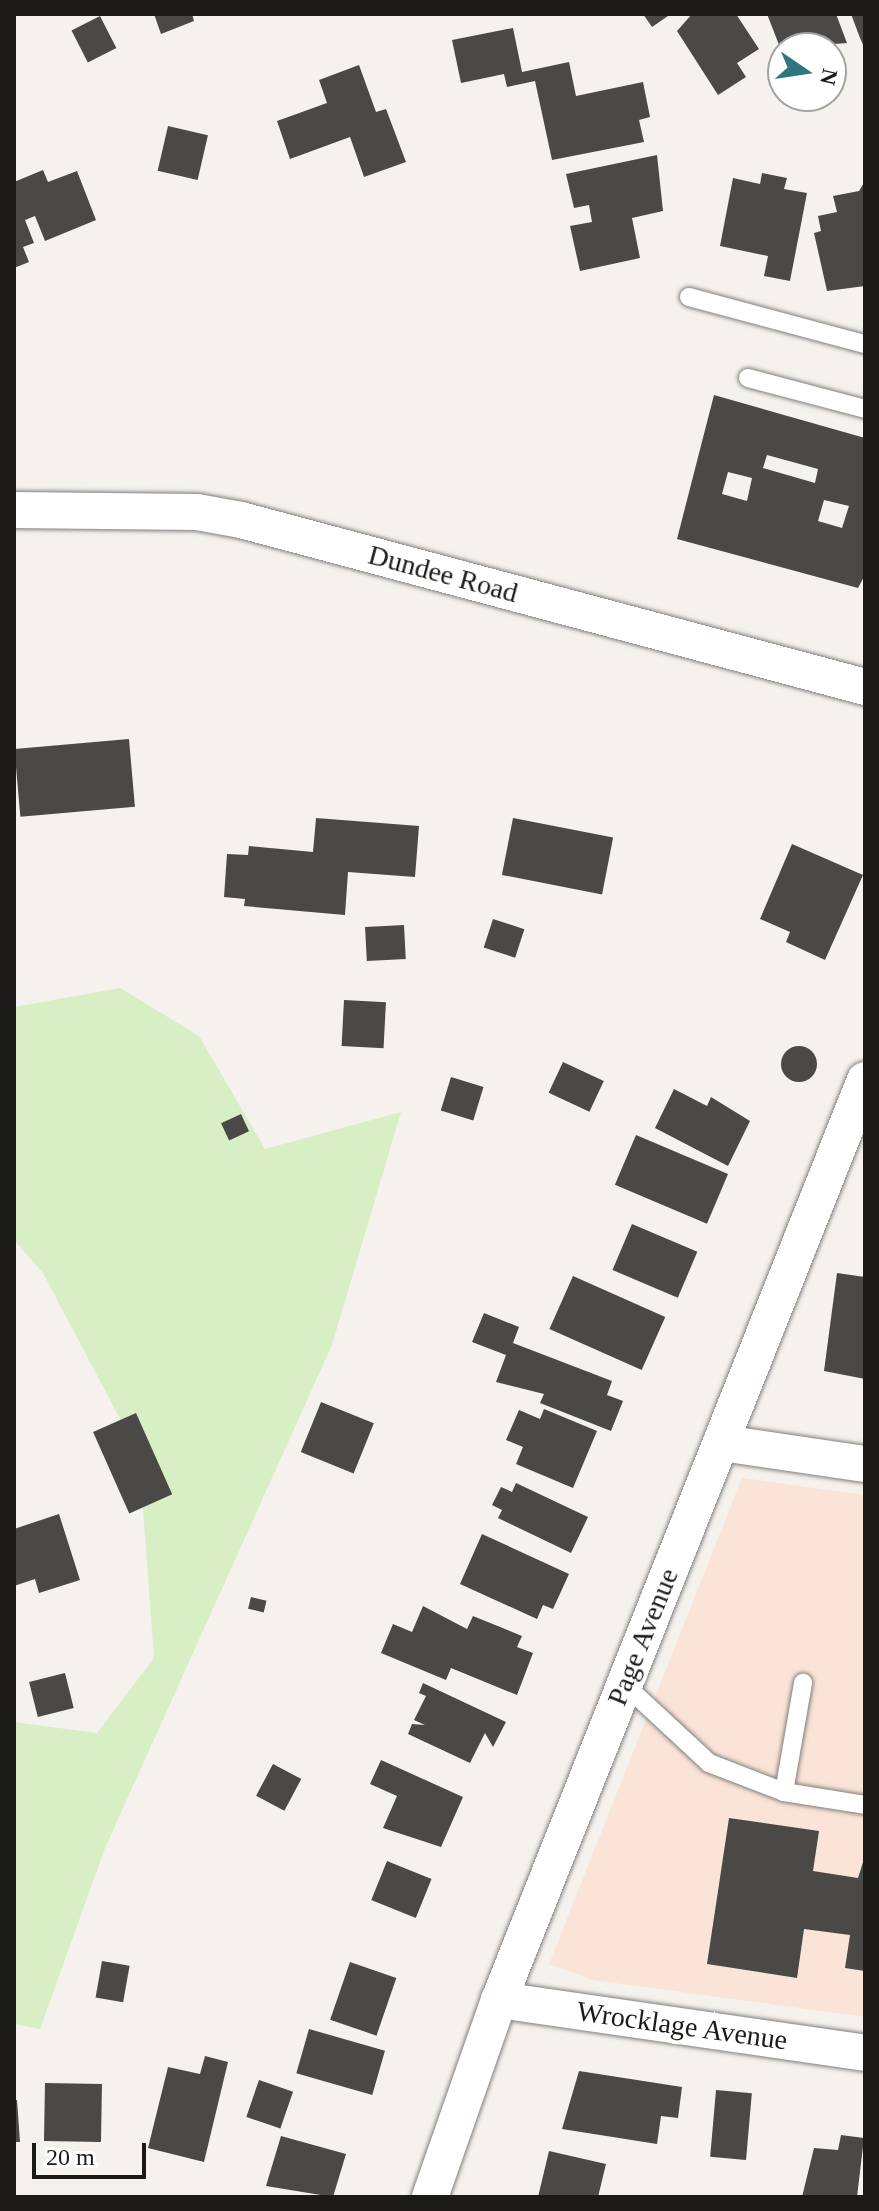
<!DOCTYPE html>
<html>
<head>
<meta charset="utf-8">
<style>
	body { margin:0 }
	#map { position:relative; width:879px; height:2211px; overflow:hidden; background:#f5f2ee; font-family:Georgia,serif }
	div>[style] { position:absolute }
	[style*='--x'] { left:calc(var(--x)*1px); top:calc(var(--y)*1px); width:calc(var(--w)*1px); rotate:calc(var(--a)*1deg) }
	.education>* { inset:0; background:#fae3d7 }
	.green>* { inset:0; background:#d8eec4 }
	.building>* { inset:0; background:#4b4946; transform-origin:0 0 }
	.round { border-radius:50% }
	.roads { filter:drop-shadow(0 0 2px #82807c) drop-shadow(0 0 2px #82807c) }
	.service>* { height:18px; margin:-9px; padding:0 9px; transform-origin:9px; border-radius:9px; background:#fff }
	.minor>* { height:36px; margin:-18px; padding:0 18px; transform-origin:18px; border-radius:18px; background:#fff }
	span { translate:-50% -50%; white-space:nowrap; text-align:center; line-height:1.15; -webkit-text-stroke:8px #fff; paint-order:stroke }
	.street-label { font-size:28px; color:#1b1a18 }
	.frame { position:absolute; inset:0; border:16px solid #1b1a18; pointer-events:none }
	.north { position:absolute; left:767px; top:32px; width:80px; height:80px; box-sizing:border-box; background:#fff; border:2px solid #a4a3a3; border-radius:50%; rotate:103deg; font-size:22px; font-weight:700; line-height:32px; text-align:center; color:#1b1a18 }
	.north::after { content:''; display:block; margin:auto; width:28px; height:36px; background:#2f7681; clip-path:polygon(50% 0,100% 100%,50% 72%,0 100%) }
	.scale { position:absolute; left:32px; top:2143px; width:114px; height:36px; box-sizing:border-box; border:4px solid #1b1a18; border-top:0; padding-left:10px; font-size:24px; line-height:28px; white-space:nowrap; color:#1b1a18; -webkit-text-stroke:6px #fff; paint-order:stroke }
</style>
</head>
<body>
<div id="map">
	<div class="education">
		<i style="clip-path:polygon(742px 1478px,865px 1495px,865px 2017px,593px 1980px,549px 1964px)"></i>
	</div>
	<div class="green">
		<i style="clip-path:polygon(120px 988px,199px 1036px,265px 1149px,401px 1112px,332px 1345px,105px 1848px,40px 2029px,14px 2024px,14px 1722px,97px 1733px,154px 1658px,139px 1455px,43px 1273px,14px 1240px,14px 1007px)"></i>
	</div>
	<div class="building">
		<i style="clip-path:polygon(154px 14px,192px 14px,194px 21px,161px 34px)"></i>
		<i style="clip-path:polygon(643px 14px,671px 14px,652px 27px)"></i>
		<i style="clip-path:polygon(692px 14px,736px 14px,759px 49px,737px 63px,746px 77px,718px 95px,677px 31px)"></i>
		<i style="clip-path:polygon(767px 14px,836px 14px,847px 43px,783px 48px,783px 55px)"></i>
		<i style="clip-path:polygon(851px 14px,865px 14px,865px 49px,860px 38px)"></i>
		<i style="left:100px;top:16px;width:36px;height:32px;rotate:63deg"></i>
		<i style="clip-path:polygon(513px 28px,522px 72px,569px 62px,576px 96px,643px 82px,650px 117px,639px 120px,644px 142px,552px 160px,535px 81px,507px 87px,504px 74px,461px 83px,452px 40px)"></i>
		<i style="clip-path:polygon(359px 65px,376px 112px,386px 109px,406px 162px,364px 177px,350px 137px,290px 159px,277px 121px,327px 103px,319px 80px)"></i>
		<i style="left:168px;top:126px;width:41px;height:46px;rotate:13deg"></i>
		<i style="clip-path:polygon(657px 155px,663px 211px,632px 218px,640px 258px,580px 271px,570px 226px,592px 222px,589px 205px,574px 208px,566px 174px)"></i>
		<i style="clip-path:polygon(43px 170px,48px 182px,77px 171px,96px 220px,45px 241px,35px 216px,25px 220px,34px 243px,23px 247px,29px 262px,14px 268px,14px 182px)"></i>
		<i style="clip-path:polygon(762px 173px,787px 178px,784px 189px,807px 193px,790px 281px,764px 276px,768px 256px,720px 246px,733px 178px,760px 184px)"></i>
		<i style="clip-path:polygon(865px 181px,865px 286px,827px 291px,814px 233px,821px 231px,818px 216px,837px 212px,833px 196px,859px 191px)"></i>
		<i style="clip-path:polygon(evenodd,714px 395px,865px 438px,865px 575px,858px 588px,677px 539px,714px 395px,767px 455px,818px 469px,815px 483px,763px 468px,767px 455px,714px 395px,728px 472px,752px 478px,747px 501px,722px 494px,728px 472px,714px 395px,824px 500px,849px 506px,842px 528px,818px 521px,824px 500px)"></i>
		<i style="left:129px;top:739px;width:68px;height:115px;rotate:85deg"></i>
		<i style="clip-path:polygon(316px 818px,419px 826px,415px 877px,348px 872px,345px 915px,244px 906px,245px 899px,224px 897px,227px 854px,248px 855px,249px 846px,313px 852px)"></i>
		<i style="left:513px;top:818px;width:102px;height:58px;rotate:11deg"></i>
		<i style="clip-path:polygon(792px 844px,863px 875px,825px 960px,786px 942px,790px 932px,760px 919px)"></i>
		<i style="left:493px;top:919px;width:33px;height:30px;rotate:18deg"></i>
		<i style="left:404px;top:925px;width:34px;height:39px;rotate:87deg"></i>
		<i style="left:344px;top:1000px;width:42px;height:46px;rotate:3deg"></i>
		<i class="round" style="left:781px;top:1046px;width:36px;height:36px"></i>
		<i style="left:563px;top:1062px;width:45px;height:34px;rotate:25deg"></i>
		<i style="left:451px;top:1077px;width:34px;height:35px;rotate:17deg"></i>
		<i style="clip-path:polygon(674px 1089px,707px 1106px,711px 1097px,750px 1121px,728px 1166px,655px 1128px)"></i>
		<i style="left:241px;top:1114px;width:19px;height:22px;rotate:65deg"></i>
		<i style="left:636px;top:1135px;width:100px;height:54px;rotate:23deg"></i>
		<i style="left:632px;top:1224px;width:71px;height:50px;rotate:23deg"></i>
		<i style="clip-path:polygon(837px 1273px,865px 1277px,865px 1379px,824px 1371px)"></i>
		<i style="left:573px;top:1276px;width:101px;height:58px;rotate:24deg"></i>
		<i style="clip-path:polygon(484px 1313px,519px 1327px,513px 1343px,612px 1381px,607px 1395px,623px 1401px,611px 1431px,540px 1403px,544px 1394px,496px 1382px,506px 1355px,472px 1342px)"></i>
		<i style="left:321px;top:1402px;width:57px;height:54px;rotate:22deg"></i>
		<i style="clip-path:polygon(544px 1409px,597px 1431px,573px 1488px,516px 1464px,523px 1447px,506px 1440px,519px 1410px,540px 1419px)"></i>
		<i style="left:136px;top:1413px;width:89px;height:47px;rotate:66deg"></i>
		<i style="clip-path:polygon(516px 1483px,588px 1517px,571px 1553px,498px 1518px,502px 1510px,492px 1505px,501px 1487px,512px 1492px)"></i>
		<i style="clip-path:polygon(59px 1514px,80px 1580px,39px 1593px,35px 1579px,14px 1586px,14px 1529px)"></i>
		<i style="clip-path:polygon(482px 1534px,569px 1574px,553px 1609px,543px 1605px,537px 1619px,460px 1584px)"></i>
		<i style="left:251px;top:1597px;width:16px;height:12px;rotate:14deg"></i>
		<i style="clip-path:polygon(423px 1606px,467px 1629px,473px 1616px,522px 1636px,517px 1647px,533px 1653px,517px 1695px,451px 1668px,446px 1680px,381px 1653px,393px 1624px,412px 1632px)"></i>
		<i style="left:65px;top:1673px;width:36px;height:37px;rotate:76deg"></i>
		<i style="clip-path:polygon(423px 1683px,506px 1722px,493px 1747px,485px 1733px,470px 1763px,408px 1734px,412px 1724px,425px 1725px,414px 1720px,426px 1696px,419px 1693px)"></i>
		<i style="clip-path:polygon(381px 1760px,463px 1797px,441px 1847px,383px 1828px,397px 1796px,370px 1784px)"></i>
		<i style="left:273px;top:1764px;width:32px;height:36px;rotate:28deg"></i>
		<i style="clip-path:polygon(729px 1818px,819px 1831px,813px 1871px,858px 1878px,865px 1856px,865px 1971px,845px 1968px,850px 1935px,804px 1929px,797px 1978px,707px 1964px)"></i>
		<i style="left:387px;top:1861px;width:48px;height:42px;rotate:22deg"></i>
		<i style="left:102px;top:1961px;width:28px;height:37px;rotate:10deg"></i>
		<i style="left:350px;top:1962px;width:49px;height:61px;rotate:19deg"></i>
		<i style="left:309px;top:2029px;width:79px;height:46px;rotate:16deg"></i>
		<i style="clip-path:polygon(205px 2056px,228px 2062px,204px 2162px,148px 2148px,168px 2067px,200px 2074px)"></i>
		<i style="clip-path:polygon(579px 2071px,682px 2087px,678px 2118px,661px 2116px,657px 2144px,562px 2129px)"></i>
		<i style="left:259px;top:2080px;width:36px;height:39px;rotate:19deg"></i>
		<i style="left:45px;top:2083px;width:57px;height:58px;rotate:1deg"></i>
		<i style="left:716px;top:2090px;width:36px;height:67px;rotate:5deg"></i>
		<i style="clip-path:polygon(14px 2100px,17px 2100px,20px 2142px,14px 2142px)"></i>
		<i style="clip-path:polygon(841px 2135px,864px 2138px,857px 2197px,802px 2197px,814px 2148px,838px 2150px)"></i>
		<i style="clip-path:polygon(281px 2136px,346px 2154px,333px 2197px,266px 2186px)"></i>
		<i style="clip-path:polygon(549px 2151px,606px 2164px,598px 2197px,538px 2197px)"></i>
	</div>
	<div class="roads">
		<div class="service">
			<i style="--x:689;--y:297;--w:182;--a:15"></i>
			<i style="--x:748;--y:378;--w:121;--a:14.8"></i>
			<i style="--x:624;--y:1684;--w:116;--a:42.9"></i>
			<i style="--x:709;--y:1763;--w:80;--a:21.1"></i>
			<i style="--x:784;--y:1792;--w:82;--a:9.1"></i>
			<i style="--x:784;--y:1792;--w:111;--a:-80.1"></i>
		</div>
		<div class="minor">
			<i style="--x:14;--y:510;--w:183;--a:0.6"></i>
			<i style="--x:197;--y:512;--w:45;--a:10.3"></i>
			<i style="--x:241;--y:520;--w:646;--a:14.98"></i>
			<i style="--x:722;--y:1443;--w:145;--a:8.4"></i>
			<i style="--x:499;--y:2000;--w:370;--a:8.2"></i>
			<i style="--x:430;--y:2197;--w:209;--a:-70.7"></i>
			<i style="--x:499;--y:2000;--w:990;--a:-68.31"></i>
		</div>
	</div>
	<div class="street-label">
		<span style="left:443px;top:574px;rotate:15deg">Dundee Road</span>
		<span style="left:643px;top:1637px;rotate:-68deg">Page Avenue</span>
		<span style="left:682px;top:2026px;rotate:8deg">Wrocklage Avenue</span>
	</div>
	<div class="frame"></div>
	<div class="north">N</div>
	<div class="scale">20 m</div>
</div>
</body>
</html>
